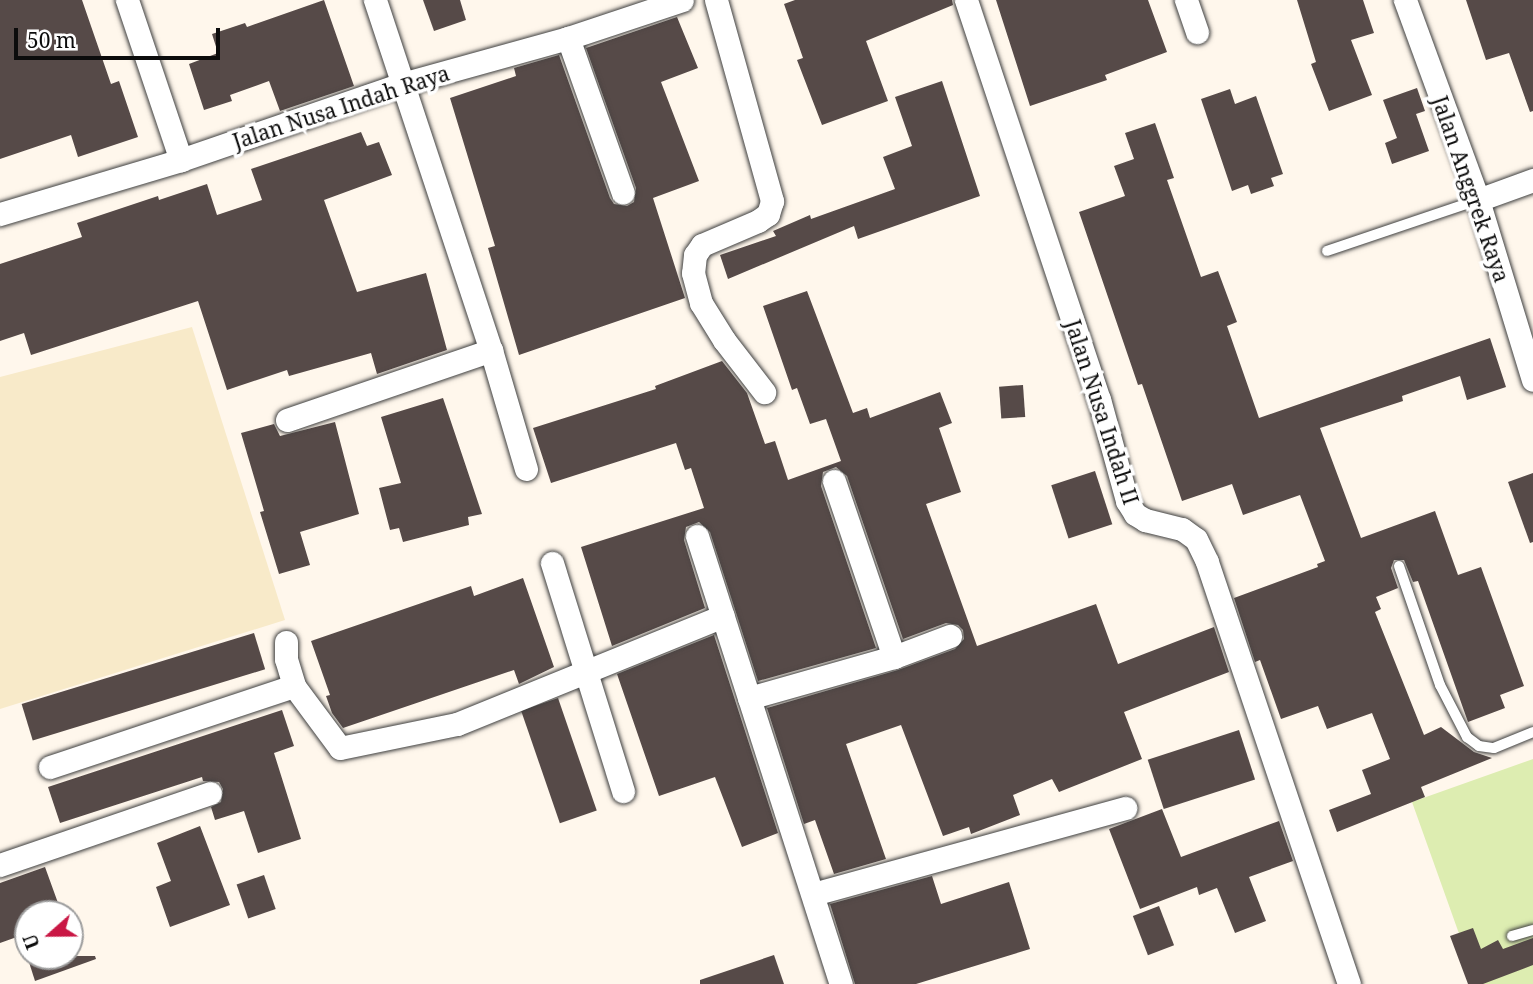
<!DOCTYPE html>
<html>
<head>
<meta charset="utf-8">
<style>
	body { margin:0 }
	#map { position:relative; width:1533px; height:984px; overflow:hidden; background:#fff7ec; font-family:"Noto Serif",serif }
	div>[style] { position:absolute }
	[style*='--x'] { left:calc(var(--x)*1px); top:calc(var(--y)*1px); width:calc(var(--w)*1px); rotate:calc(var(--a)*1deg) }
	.farmland>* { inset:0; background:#f8eac9 }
	.green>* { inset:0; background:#ddedb1 }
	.building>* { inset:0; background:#564a48; transform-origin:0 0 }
	.roads { filter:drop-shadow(0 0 2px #3f3f3f) drop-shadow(0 0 2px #3f3f3f) }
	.lane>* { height:10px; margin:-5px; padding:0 5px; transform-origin:5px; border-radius:5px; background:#fff }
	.street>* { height:23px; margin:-11.5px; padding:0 11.5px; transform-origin:11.5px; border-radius:11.5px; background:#fff }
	span { translate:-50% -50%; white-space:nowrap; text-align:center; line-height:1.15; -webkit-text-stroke:7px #fff; paint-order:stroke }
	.street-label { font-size:21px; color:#0c0c0c }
	.north { position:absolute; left:14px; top:900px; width:70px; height:70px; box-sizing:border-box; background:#fff; border:2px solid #9e9e9e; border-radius:50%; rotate:249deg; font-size:19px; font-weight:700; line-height:28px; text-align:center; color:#0c0c0c }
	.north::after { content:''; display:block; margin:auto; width:24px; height:32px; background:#c91744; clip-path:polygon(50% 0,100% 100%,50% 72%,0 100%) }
	.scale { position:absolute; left:14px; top:28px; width:206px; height:32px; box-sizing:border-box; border:4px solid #0c0c0c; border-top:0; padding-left:9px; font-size:21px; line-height:24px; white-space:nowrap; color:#0c0c0c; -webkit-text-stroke:5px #fff; paint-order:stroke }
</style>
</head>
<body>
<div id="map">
	<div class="farmland">
		<i style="clip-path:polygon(192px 327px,285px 620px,0 709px,0 377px)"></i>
	</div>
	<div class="green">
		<i style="clip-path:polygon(1533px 759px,1533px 984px,1477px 984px,1412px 802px)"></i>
	</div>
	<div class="building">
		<i style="clip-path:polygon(0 0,82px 0,111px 84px,119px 81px,138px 137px,78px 157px,71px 135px,0 159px)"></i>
		<i style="clip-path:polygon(324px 0,354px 86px,280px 111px,269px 81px,230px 95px,232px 101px,204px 110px,189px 64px,218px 53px,212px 34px,245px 23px,247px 27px)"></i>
		<i style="clip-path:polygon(423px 0,460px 0,466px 20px,434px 31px)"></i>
		<i style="clip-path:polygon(795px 0,952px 0,953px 5px,866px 41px,888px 101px,822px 125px,797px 60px,803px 58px,784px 4px)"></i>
		<i style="clip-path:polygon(996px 0,1148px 0,1167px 52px,1105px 75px,1107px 80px,1030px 106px)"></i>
		<i style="clip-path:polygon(1297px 0,1363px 0,1374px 33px,1351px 40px,1372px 95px,1329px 111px,1311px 64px,1316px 62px)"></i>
		<i style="clip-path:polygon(1466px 0,1533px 0,1533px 111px,1530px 112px,1509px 53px,1486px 60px)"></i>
		<i style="clip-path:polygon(677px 17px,698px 68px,661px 82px,699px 181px,653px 198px,685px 298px,519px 355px,488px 248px,495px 246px,450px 98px,516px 76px,514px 68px,559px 55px,610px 198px,614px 204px,627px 206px,634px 202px,636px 188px,586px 48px)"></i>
		<i style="clip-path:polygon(942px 81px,980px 196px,858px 239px,854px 226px,728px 279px,720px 255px,776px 236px,773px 231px,810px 215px,811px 219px,895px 189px,883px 157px,912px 146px,895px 97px)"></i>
		<i style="clip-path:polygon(1417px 88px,1425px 111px,1416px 114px,1429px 151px,1392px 164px,1385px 143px,1397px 138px,1383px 100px)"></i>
		<i style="clip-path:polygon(1230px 89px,1235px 104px,1256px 96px,1283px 174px,1271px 178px,1274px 186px,1251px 194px,1248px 185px,1232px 191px,1201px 99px)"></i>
		<i style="clip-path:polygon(1155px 123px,1174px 178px,1167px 180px,1201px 277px,1218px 271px,1237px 322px,1227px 326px,1259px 418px,1490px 338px,1506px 387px,1467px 400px,1460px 376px,1402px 396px,1403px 401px,1320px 428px,1361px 538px,1435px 511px,1458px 575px,1481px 567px,1524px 686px,1500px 695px,1505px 708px,1468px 722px,1418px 581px,1413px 582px,1404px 560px,1394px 560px,1391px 568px,1398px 588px,1376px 597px,1381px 609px,1375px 612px,1424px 735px,1441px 727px,1474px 752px,1492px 758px,1421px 787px,1425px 797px,1337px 832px,1329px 810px,1371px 794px,1362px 770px,1390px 759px,1372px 713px,1327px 729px,1318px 706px,1281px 719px,1260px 660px,1255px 662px,1234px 598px,1318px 567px,1317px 564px,1325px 561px,1300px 495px,1243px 515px,1232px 484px,1182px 501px,1142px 384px,1138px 385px,1079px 212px,1125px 196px,1114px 166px,1134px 159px,1125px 133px)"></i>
		<i style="clip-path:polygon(361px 132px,367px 146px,379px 142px,392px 175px,324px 200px,357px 292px,426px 273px,447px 350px,377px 374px,371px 353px,289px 376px,287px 370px,227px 390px,198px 301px,31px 355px,24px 333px,0 341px,0 264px,82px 237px,77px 223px,158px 196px,159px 200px,207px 184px,217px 215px,262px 200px,251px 169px)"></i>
		<i style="clip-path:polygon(807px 291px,853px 413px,867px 408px,870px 418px,940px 392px,952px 423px,939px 428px,961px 492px,926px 504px,977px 646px,1096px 604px,1118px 664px,1214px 627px,1229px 672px,1124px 712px,1142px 759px,1059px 792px,1052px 779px,1013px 795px,1020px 815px,971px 834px,969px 827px,943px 836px,901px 725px,846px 744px,886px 859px,834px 874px,815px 820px,804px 824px,767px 708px,898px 670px,955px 649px,964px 639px,963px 630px,958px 625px,946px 623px,903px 639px,847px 476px,836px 467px,823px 472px,821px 486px,876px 648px,758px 681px,710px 532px,699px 522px,686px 527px,684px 540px,705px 608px,612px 646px,581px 547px,704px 508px,691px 468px,685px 470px,676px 443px,551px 483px,533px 428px,656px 389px,655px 386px,722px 361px,747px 393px,765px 444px,775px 441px,788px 480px,841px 461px,826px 419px,810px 424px,797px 388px,792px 390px,763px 306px)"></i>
		<i style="left:1023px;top:385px;width:32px;height:24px;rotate:86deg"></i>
		<i style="clip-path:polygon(443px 398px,482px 514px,468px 517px,469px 525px,403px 542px,399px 528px,390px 530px,379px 488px,401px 483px,381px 417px)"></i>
		<i style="clip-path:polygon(335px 422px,359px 514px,300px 532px,310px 565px,279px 574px,260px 512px,264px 511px,241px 433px,274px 424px,280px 436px)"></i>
		<i style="left:1095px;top:471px;width:56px;height:46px;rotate:72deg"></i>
		<i style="clip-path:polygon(1533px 473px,1533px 542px,1530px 543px,1508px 482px)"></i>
		<i style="clip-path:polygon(523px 578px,554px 667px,519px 684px,514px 670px,343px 728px,332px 713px,326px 696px,330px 695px,311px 641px,471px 586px,474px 596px)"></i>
		<i style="left:254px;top:633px;width:38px;height:243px;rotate:73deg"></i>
		<i style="clip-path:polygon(714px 635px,778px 833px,742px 847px,715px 777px,659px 796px,617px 674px)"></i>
		<i style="left:558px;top:698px;width:119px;height:39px;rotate:71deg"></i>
		<i style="clip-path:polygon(282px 710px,294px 746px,274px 753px,301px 839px,258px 853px,244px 811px,215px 820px,211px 807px,221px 802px,223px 789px,219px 782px,203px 781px,202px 777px,60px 823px,48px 787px)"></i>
		<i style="left:1239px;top:730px;width:52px;height:96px;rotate:72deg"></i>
		<i style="clip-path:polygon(1162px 809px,1181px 857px,1279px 821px,1293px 861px,1249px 877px,1266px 921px,1235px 933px,1217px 888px,1199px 895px,1197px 887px,1140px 909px,1109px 829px)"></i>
		<i style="clip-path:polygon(200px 826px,230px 905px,170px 927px,156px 887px,171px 881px,157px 843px)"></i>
		<i style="clip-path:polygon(45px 867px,62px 914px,28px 914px,28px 933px,0 943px,0 883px)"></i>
		<i style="left:264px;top:875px;width:36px;height:29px;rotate:71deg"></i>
		<i style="clip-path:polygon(932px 876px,941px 904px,1009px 882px,1030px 949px,916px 984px,855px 984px,830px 904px)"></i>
		<i style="left:1159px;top:906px;width:42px;height:28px;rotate:69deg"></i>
		<i style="clip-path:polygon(1473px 928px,1481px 949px,1498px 940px,1503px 949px,1533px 938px,1533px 965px,1483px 984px,1468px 984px,1450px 936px)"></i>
		<i style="clip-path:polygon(774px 955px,784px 984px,700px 984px,700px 980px)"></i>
		<i style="clip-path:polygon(27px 956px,95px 956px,96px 959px,35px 981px)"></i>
	</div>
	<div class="roads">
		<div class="lane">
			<i style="--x:1327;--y:251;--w:159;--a:-18.7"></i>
			<i style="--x:1399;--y:566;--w:126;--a:71"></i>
			<i style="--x:1440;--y:685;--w:59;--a:62.6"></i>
			<i style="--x:1467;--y:737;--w:15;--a:37"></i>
			<i style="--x:1479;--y:746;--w:15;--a:8"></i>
			<i style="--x:1494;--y:748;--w:42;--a:-22.3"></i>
			<i style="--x:1512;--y:936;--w:22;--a:-16"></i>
		</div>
		<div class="street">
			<i style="--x:127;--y:0;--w:169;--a:71.4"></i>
			<i style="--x:375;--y:0;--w:369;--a:71.7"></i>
			<i style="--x:491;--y:350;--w:124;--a:73.6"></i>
			<i style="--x:716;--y:0;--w:209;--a:74.4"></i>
			<i style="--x:772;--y:201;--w:14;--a:107"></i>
			<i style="--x:768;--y:214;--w:12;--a:145"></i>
			<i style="--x:758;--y:221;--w:61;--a:156.8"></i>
			<i style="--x:702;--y:245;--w:12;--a:125"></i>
			<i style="--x:695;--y:255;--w:18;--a:96"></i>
			<i style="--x:693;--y:273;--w:31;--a:75"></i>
			<i style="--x:701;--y:303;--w:44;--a:58.1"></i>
			<i style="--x:724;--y:340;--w:66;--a:52.4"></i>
			<i style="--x:966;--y:0;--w:421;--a:71.6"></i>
			<i style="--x:1099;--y:399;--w:106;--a:74.6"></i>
			<i style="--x:1127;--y:501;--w:15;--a:58"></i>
			<i style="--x:1135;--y:514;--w:12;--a:31"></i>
			<i style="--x:1145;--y:520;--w:38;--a:14"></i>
			<i style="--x:1182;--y:529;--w:17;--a:36"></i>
			<i style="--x:1196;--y:539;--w:25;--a:64"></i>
			<i style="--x:1207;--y:562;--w:445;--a:71.4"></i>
			<i style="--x:1186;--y:0;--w:34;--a:71"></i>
			<i style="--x:1405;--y:0;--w:213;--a:69.9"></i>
			<i style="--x:1478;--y:200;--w:188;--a:73"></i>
			<i style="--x:568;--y:38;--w:164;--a:70.5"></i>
			<i style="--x:1478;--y:200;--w:59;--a:-20"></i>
			<i style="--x:0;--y:214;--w:189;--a:-16.6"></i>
			<i style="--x:181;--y:160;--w:234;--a:-19"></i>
			<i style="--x:402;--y:84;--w:172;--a:-15.5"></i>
			<i style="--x:568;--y:38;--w:120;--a:-18.4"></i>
			<i style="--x:287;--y:420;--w:216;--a:-18.9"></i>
			<i style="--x:834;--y:481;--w:186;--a:71.2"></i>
			<i style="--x:697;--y:536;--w:471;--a:72.2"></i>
			<i style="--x:552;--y:563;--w:239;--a:72.7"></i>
			<i style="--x:286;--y:642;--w:17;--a:90"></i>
			<i style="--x:286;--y:659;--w:28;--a:73"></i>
			<i style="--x:294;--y:686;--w:77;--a:53.4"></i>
			<i style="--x:340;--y:748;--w:119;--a:-11.6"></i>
			<i style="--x:457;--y:724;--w:287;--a:-22.1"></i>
			<i style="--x:749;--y:698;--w:151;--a:-15.8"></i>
			<i style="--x:894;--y:657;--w:60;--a:-20.6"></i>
			<i style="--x:50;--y:767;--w:257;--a:-18.4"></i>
			<i style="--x:0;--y:865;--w:222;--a:-18.9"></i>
			<i style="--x:813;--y:894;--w:324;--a:-15.4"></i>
		</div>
	</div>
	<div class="street-label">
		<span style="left:341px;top:107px;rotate:-18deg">Jalan Nusa Indah Raya</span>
		<span style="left:1471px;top:189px;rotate:71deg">Jalan Anggrek Raya</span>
		<span style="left:1102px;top:412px;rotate:72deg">Jalan Nusa Indah II</span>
	</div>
	<div class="north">U</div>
	<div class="scale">50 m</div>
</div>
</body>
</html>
